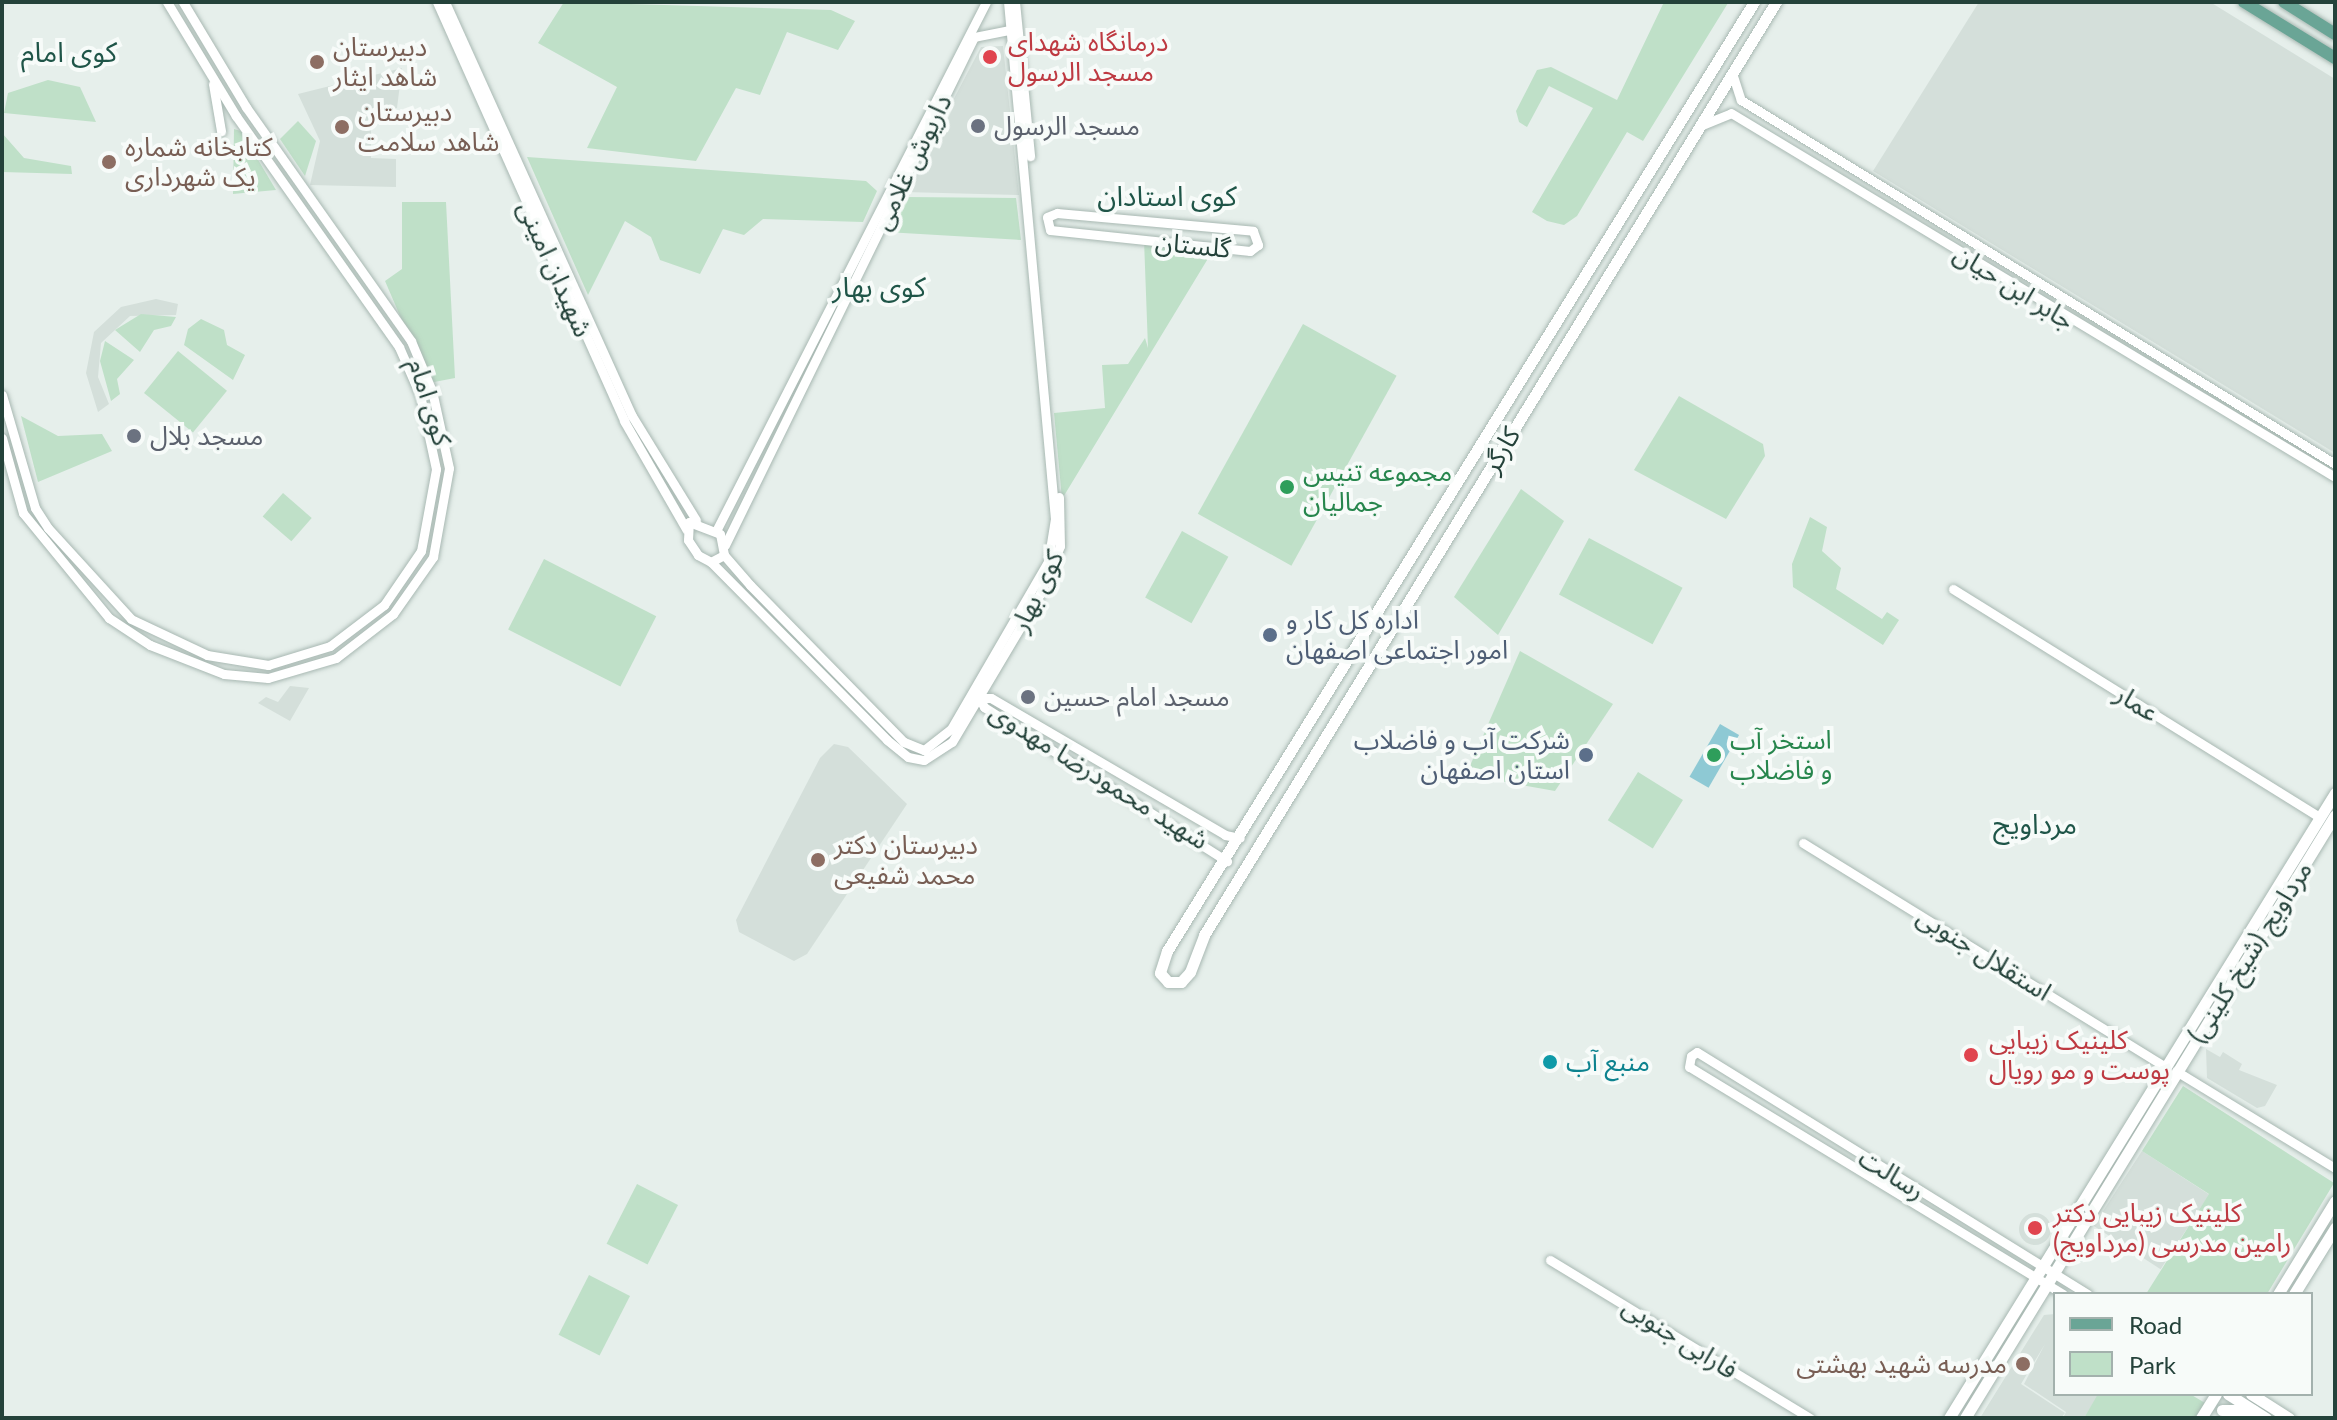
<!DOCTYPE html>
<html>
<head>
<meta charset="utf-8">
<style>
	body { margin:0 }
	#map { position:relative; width:2337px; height:1420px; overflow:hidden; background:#e6efeb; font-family:Lato,"Noto Sans Arabic",sans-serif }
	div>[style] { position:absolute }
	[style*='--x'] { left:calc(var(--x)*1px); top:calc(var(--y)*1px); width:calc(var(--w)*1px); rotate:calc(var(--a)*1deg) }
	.built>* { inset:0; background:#d4dfda; transform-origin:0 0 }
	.round { border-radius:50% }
	.green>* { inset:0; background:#bfe0c8; transform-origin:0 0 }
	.water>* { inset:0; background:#8ec9d4; transform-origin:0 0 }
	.roads { filter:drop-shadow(0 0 2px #a8b8b2) drop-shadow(0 0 2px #a8b8b2) }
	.tertiary>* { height:9px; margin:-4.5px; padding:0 4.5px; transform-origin:4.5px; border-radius:4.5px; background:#fff }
	.secondary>* { height:11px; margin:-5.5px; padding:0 5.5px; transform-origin:5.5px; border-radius:5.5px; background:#fff }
	.primary>* { height:12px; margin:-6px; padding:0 6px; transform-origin:6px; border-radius:6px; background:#6aa596 }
	.dots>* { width:22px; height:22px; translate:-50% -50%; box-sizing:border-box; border:4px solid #f7fbf9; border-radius:50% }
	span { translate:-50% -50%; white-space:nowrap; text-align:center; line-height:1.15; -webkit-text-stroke:8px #f7fbf9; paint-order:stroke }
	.health-label { font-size:26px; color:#be3a42 }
	.left { translate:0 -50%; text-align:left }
	.education-label { font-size:26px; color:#785e54 }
	.right { translate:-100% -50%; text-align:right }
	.worship-label { font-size:26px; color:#5b616d }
	.street-label { font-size:26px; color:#24423a }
	.leisure-label { font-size:26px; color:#27864d }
	.service-label { font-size:26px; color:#4e5e75 }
	.culture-label { font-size:26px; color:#0d838f }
	.neighbourhood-label { font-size:28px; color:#1f5548 }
	.frame { position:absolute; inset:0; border:4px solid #24423a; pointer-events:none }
	.legend { position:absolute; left:2053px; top:1292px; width:260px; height:104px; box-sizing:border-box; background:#f7fbf9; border:2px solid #a3b1ad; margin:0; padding:10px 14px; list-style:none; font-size:24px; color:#24423a }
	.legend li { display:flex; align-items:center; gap:16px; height:40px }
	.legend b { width:40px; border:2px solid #a3b1ad }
</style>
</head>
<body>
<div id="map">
	<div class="built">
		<i style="clip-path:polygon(1979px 2px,2210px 2px,2335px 79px,2335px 453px,1873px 171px)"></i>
		<i style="clip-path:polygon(1003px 46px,1019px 195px,905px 192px,981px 47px)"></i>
		<i style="clip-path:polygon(402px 68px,397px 108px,371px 114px,371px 158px,396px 159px,396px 187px,310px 185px,320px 141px,298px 94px)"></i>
		<i style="clip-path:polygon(156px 299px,178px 304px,176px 315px,130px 316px,101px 343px,98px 377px,109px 404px,98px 412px,86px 373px,94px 332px,121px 307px)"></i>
		<i style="clip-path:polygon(290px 686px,309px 688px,290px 721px,258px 703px,266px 697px,278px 702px)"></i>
		<i style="clip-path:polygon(834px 744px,848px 747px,907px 804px,807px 954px,794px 961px,739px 932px,736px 920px,820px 758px)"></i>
		<i style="clip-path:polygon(2206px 1049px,2220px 1057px,2223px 1052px,2242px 1064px,2239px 1070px,2277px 1085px,2265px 1106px,2257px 1108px,2207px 1078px)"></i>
		<i style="left:2142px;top:1151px;width:80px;height:89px;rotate:33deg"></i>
		<i class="round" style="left:2019px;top:1213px;width:32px;height:32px"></i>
		<i style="clip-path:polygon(2055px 1314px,2055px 1394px,2099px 1394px,2084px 1418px,2063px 1418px,2066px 1412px,2024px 1384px,2045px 1344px,2021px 1384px,2065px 1413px,2061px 1418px,1980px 1418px,2044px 1315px)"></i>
	</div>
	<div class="green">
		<i style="clip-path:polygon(564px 2px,831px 10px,855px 21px,838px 50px,787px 32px,760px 95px,736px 88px,696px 161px,587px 148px,617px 87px,538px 43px)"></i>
		<i style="clip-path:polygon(1664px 2px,1728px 3px,1643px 141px,1627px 132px,1577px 216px,1564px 225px,1547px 221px,1532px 212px,1593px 108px,1549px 86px,1527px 127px,1519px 122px,1516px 111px,1537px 70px,1551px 67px,1617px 100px)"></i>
		<i style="clip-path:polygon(48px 80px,80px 87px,96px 122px,4px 113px,8px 93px)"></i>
		<i style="clip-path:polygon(298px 121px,316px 141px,305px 176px,280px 139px)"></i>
		<i style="clip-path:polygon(234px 129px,241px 131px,276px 190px,233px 194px)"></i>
		<i style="clip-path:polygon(2px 133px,24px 158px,71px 166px,72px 174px,2px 172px)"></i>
		<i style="clip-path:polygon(527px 157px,866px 181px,877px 191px,863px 222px,763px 219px,744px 235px,723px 229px,700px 274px,660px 260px,651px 237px,625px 221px,588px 295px)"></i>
		<i style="clip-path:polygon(906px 197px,1016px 198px,1021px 240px,886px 232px)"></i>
		<i style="clip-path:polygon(402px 202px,446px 202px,455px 378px,429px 383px,385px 281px,402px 269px)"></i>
		<i style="clip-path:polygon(1144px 240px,1215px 247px,1062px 499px,1054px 413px,1105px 408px,1102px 365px,1128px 364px,1145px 338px,1148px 348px)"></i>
		<i style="clip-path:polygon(141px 314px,176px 317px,171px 326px,154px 330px,140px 352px,115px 330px)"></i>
		<i style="clip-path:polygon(201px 319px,224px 330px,227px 345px,245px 355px,233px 380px,184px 345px,188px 329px)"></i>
		<i style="left:1303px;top:324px;width:107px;height:217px;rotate:29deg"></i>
		<i style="clip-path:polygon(105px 341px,134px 360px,117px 379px,120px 394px,111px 401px,100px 361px)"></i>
		<i style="left:178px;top:351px;width:63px;height:54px;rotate:39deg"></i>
		<i style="clip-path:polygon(1679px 396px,1763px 444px,1765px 456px,1726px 519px,1634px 470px)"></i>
		<i style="clip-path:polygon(21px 416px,58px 436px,102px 434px,112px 451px,38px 482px)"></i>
		<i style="clip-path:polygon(1521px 489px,1564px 521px,1498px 635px,1454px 597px)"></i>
		<i style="left:283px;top:493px;width:38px;height:31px;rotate:41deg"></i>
		<i style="clip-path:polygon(1810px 517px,1827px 527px,1822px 551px,1841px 568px,1836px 589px,1882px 619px,1887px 612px,1899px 620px,1883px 645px,1793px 587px,1792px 564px)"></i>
		<i style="left:1182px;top:531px;width:53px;height:76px;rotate:29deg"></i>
		<i style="left:1589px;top:538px;width:106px;height:64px;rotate:28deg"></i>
		<i style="left:544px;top:559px;width:126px;height:79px;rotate:27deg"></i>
		<i style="clip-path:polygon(1520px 651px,1613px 704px,1555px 791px,1466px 775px)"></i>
		<i style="left:1638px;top:772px;width:53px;height:57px;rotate:32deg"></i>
		<i style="clip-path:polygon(2183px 1086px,2334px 1183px,2267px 1294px,2146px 1294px,2209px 1194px,2142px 1151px)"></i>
		<i style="left:637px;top:1184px;width:46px;height:67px;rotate:27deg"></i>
		<i style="left:589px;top:1275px;width:46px;height:67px;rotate:27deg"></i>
		<i style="clip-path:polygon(2098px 1394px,2190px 1394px,2205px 1403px,2195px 1418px,2084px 1418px)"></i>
	</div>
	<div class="water">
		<i style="left:1720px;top:724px;width:22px;height:61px;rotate:30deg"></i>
	</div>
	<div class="roads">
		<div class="tertiary">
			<i style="--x:437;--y:2;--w:459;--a:65.9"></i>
			<i style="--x:624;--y:421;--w:125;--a:60.1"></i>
			<i style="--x:445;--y:2;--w:454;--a:65.7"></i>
			<i style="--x:632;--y:416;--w:122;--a:58.4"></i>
			<i style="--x:1015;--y:2;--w:155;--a:84.4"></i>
			<i style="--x:1733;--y:76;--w:25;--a:72"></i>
			<i style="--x:1741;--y:100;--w:697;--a:31.5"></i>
			<i style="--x:213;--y:84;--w:48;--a:80.3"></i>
			<i style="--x:1702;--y:125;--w:31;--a:-22"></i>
			<i style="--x:1731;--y:113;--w:705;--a:31.08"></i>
			<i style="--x:1057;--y:213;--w:197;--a:5.2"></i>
			<i style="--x:1253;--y:231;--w:15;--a:70"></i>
			<i style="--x:1258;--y:245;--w:10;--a:143"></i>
			<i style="--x:1250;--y:251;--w:201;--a:-174"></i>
			<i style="--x:1050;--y:230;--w:13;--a:-103"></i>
			<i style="--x:1047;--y:217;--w:11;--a:-22"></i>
			<i style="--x:2;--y:395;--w:118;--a:73.7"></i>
			<i style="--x:35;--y:508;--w:24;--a:57"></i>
			<i style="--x:48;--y:528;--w:123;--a:47.6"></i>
			<i style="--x:131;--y:619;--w:84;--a:25.3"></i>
			<i style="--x:207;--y:655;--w:62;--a:9.3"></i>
			<i style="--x:268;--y:665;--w:65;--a:-17"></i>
			<i style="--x:330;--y:646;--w:68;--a:-37.2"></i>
			<i style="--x:384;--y:605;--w:65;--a:-55.6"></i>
			<i style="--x:421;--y:551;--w:83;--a:-79.6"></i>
			<i style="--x:436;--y:469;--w:76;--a:-102.2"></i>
			<i style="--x:420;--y:395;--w:52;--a:-113.6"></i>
			<i style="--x:399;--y:347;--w:283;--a:-125.2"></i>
			<i style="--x:236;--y:116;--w:133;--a:-121.2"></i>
			<i style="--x:2;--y:438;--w:78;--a:74.4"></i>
			<i style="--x:23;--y:513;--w:136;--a:50.7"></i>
			<i style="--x:109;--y:618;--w:49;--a:33.4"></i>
			<i style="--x:150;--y:645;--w:79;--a:21.4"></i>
			<i style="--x:224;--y:674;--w:44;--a:5.2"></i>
			<i style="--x:268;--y:678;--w:71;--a:-16.4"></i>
			<i style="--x:336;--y:658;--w:72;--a:-37.7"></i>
			<i style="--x:393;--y:614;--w:70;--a:-54.9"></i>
			<i style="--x:433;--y:557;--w:90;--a:-79.8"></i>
			<i style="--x:449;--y:468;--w:79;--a:-102.4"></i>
			<i style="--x:432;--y:391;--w:54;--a:-112.8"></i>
			<i style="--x:411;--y:341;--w:286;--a:-125.2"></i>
			<i style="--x:246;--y:107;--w:122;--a:-121"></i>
			<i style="--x:716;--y:531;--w:594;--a:-62.96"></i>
			<i style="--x:725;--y:545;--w:566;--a:-63.89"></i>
			<i style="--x:974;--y:37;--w:41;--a:-11.3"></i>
			<i style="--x:724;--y:555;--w:15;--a:152"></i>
			<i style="--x:711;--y:562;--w:15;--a:-152"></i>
			<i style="--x:698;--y:555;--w:18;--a:-124"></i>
			<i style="--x:688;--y:540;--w:18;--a:-87"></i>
			<i style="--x:689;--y:522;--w:33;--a:21"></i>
			<i style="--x:720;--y:534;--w:21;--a:79"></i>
			<i style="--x:724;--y:555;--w:40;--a:49"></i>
			<i style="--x:750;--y:585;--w:220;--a:45.6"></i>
			<i style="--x:904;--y:742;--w:22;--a:22"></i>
			<i style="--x:924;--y:750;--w:34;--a:-38"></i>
			<i style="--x:951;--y:729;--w:193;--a:-59.9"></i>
			<i style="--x:1048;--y:562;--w:44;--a:-80.8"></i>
			<i style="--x:1055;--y:519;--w:519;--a:-95.19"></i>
			<i style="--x:711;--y:562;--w:250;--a:45.3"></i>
			<i style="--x:887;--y:740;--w:27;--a:39"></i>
			<i style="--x:908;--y:757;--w:16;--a:11"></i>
			<i style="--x:924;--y:760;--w:33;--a:-33"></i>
			<i style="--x:952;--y:742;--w:172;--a:-59.3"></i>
			<i style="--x:1040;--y:594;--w:52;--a:-67.4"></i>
			<i style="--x:1060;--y:546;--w:49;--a:-91.2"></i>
			<i style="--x:1953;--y:589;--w:432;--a:31.9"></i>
			<i style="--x:978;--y:696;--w:13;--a:61"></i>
			<i style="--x:984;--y:707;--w:288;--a:32.4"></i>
			<i style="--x:979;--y:698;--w:12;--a:0"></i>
			<i style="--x:991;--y:698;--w:271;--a:30.3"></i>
			<i style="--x:1225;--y:835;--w:15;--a:11"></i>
			<i style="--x:1803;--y:843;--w:426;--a:31.7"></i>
			<i style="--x:2176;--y:1071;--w:186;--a:31.4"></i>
			<i style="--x:1550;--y:1260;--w:304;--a:31.3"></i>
			<i style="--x:2063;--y:1294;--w:437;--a:-148.7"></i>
			<i style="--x:1689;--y:1067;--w:11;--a:-80"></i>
			<i style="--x:1691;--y:1056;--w:7;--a:-34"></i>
			<i style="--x:1697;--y:1052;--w:460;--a:31.8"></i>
		</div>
		<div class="secondary">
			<i style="--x:1754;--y:2;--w:1116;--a:121.74"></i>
			<i style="--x:1167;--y:951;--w:23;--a:108"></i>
			<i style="--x:1160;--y:973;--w:12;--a:48"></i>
			<i style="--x:1168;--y:982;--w:13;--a:0"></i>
			<i style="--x:1181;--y:982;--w:13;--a:-48"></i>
			<i style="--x:1190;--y:972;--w:40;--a:-69"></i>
			<i style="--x:1204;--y:935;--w:1094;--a:-58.49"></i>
			<i style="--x:2278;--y:1294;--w:109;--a:-58.5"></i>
			<i style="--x:2294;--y:1294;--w:78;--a:-58.2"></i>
			<i style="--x:2228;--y:1394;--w:45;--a:32.3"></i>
			<i style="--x:2251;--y:1394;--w:45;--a:32.3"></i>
			<i style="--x:2222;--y:1410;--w:31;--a:0"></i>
			<i style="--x:1949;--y:1418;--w:735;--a:-58.3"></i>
			<i style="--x:1965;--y:1418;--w:707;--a:-58.47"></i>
			<i style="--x:2201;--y:1418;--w:28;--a:-58"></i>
		</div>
		<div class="primary">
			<i style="--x:2244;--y:2;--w:107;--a:31.6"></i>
			<i style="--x:2284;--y:2;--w:60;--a:32.1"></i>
		</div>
	</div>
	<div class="dots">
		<i style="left:990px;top:57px;background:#e0444e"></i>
		<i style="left:317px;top:62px;background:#8d6e63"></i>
		<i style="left:978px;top:126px;background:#6b7280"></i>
		<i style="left:342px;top:127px;background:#8d6e63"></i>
		<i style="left:109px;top:162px;background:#8d6e63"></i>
		<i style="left:134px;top:436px;background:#6b7280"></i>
		<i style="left:1287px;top:487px;background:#2e9e5b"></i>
		<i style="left:1270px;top:635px;background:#5c6f8a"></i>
		<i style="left:1028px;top:697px;background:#6b7280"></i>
		<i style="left:1586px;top:755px;background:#5c6f8a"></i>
		<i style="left:1714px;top:755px;background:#2e9e5b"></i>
		<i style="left:818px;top:860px;background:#8d6e63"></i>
		<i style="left:1971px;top:1055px;background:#e0444e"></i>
		<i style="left:1550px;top:1062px;background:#0f9aa8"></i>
		<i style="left:2035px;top:1228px;background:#e0444e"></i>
		<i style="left:2023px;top:1364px;background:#8d6e63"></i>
	</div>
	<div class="health-label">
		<span class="left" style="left:1008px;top:57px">درمانگاه شهدای<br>مسجد الرسول</span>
		<span class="left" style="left:1989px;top:1055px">کلینیک زیبایی<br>پوست و مو رویال</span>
		<span class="left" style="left:2053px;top:1228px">کلینیک زیبایی دکتر<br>رامین مدرسی (مرداویج)</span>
	</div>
	<div class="education-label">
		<span class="left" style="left:333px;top:62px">دبیرستان<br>شاهد ایثار</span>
		<span class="left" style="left:358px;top:127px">دبیرستان<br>شاهد سلامت</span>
		<span class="left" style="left:125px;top:162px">کتابخانه شماره<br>یک شهرداری</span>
		<span class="left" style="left:834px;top:860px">دبیرستان دکتر<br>محمد شفیعی</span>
		<span class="right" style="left:2007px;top:1364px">مدرسه شهید بهشتی</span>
	</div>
	<div class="worship-label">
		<span class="left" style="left:994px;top:126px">مسجد الرسول</span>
		<span class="left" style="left:150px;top:436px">مسجد بلال</span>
		<span class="left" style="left:1044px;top:697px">مسجد امام حسین</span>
	</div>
	<div class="street-label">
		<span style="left:912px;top:162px;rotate:-64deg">داریوش غلامی</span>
		<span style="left:1193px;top:245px;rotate:6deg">گلستان</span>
		<span style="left:555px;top:269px;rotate:66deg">شهیدان امینی</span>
		<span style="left:2014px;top:287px;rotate:32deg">جابر ابن حیان</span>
		<span style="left:430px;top:402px;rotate:73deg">کوی امام</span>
		<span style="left:1501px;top:450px;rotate:-59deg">کارگر</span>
		<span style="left:1037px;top:591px;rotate:-64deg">کوی بهار</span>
		<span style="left:2137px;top:703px;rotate:32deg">عمار</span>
		<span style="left:1099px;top:776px;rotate:32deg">شهید محمودرضا مهدوی</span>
		<span style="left:2250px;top:952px;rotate:-58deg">مرداویج (شیخ کلینی)</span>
		<span style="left:1984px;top:954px;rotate:32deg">استقلال جنوبی</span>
		<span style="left:1892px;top:1174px;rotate:32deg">رسالت</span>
		<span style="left:1680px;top:1338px;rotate:32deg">فارابی جنوبی</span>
	</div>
	<div class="leisure-label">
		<span class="left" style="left:1303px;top:487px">مجموعه تنیس<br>جمالیان</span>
		<span class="left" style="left:1730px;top:755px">استخر آب<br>و فاضلاب</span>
	</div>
	<div class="service-label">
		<span class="left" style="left:1286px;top:635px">اداره کل کار و<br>امور اجتماعی اصفهان</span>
		<span class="right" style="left:1570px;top:755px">شرکت آب و فاضلاب<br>استان اصفهان</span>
	</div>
	<div class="culture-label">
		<span class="left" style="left:1566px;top:1062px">منبع آب</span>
	</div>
	<div class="neighbourhood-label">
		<span style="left:69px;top:51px">کوی امام</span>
		<span style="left:1167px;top:195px">کوی استادان</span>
		<span style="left:879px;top:286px">کوی بهار</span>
		<span style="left:2035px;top:823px">مرداویج</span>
	</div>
	<div class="frame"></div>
	<ul class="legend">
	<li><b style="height:10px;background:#6aa596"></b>Road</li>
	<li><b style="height:22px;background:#bfe0c8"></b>Park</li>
	</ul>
</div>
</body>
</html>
